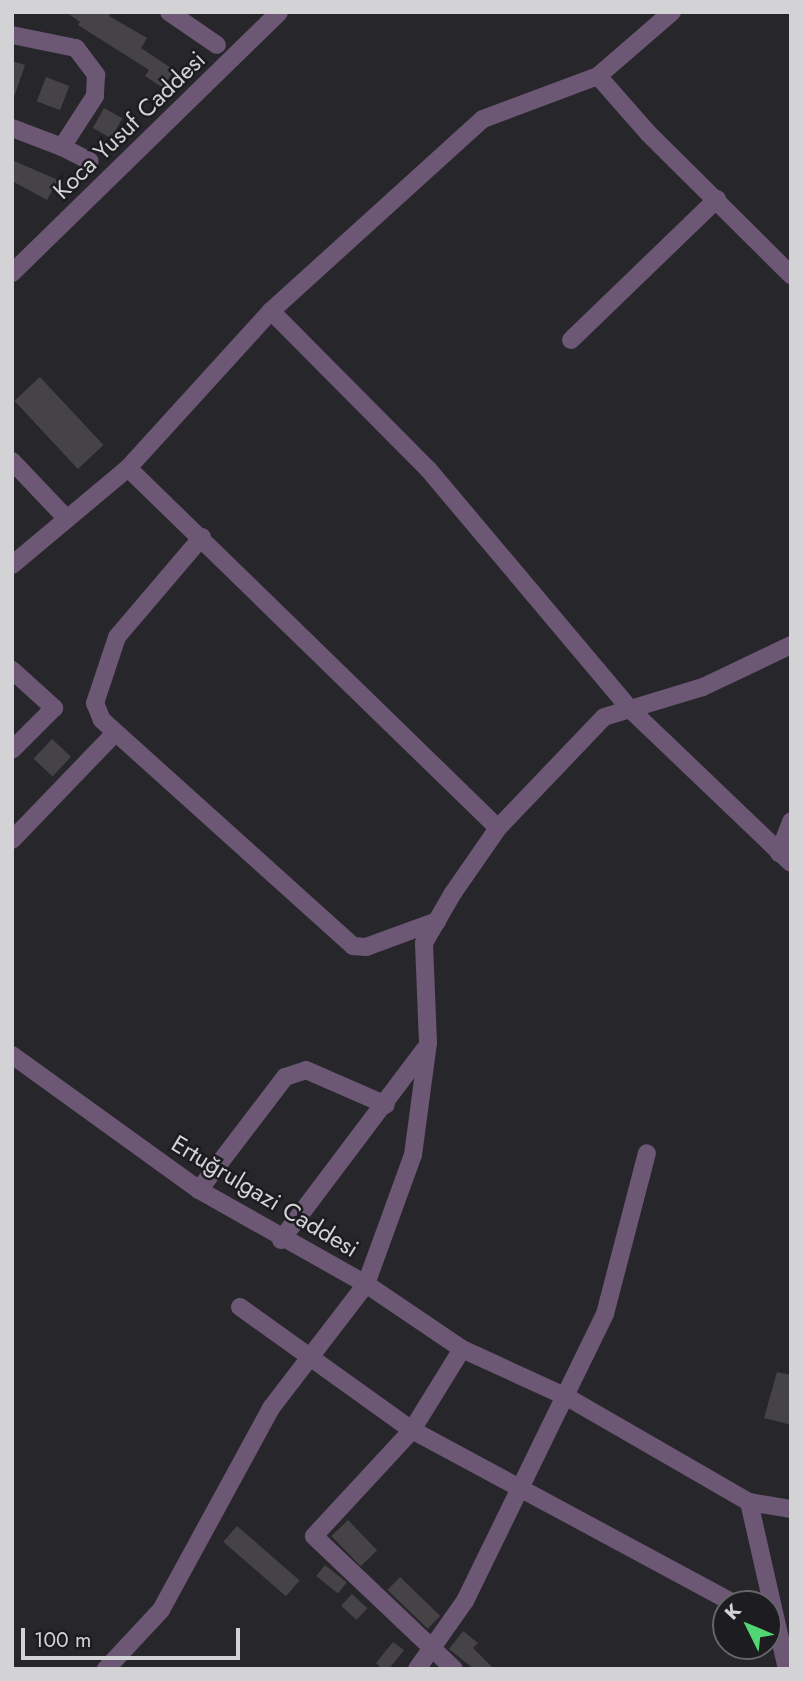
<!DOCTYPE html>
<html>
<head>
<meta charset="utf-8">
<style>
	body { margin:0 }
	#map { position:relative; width:803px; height:1681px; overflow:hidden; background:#27262a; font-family:Jost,sans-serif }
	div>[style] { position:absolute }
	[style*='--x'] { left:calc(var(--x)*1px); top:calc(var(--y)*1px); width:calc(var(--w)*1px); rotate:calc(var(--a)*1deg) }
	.building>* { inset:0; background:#464347; transform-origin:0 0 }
	.minor>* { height:18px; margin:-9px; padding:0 9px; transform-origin:9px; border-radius:9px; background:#6c5775 }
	span { translate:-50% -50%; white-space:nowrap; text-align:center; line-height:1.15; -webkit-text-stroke:5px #1d1c20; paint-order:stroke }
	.street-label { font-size:24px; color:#d3d2d5 }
	.frame { position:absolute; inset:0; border:14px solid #d3d2d5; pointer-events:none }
	.north { position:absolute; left:712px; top:1590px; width:70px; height:70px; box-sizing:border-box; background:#1d1c20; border:2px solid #666568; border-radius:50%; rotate:313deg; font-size:19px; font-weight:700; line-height:28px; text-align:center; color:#d3d2d5 }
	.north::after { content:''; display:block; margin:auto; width:24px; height:32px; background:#52d673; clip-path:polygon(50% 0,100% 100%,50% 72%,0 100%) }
	.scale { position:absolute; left:21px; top:1628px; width:219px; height:32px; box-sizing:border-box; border:4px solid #d3d2d5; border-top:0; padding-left:9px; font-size:21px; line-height:24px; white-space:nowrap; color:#d3d2d5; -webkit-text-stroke:5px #1d1c20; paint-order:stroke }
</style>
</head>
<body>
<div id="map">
	<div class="building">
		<i style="clip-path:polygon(66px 12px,112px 12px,109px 16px,147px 38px,141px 48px,174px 70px,163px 88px,145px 76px,149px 70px,78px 25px,80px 22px)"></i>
		<i style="clip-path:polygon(12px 61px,25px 65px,14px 97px,12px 97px)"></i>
		<i style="left:46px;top:77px;width:25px;height:26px;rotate:21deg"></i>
		<i style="left:104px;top:108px;width:21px;height:23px;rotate:29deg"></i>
		<i style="clip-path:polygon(12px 160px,58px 180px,47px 200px,12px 181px)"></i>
		<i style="left:40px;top:377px;width:93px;height:35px;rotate:47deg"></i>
		<i style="left:52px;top:739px;width:26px;height:27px;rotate:43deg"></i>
		<i style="clip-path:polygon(777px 1372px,791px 1375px,791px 1425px,764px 1418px)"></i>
		<i style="left:348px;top:1520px;width:42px;height:23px;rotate:46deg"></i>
		<i style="left:237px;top:1526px;width:83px;height:21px;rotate:41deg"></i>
		<i style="left:325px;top:1565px;width:28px;height:14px;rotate:39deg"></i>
		<i style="left:400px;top:1577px;width:56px;height:18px;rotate:44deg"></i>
		<i style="left:352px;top:1594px;width:21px;height:16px;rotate:43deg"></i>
		<i style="clip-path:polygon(463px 1631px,478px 1643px,473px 1648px,494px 1669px,474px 1669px,449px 1649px)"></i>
		<i style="clip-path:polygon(393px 1642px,404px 1650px,389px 1669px,382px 1669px,376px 1663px)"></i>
	</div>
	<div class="minor">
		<i style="--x:169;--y:12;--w:58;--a:34.5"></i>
		<i style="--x:12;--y:35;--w:65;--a:11.5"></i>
		<i style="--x:76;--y:48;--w:34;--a:53"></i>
		<i style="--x:96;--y:75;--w:21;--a:93"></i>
		<i style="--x:95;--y:96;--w:61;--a:122.9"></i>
		<i style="--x:62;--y:147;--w:53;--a:-159.2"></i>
		<i style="--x:598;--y:76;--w:76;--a:48.7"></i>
		<i style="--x:648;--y:133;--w:202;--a:44.8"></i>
		<i style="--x:62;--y:147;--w:31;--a:27"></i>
		<i style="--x:12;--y:273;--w:373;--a:-44.3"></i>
		<i style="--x:271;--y:311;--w:223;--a:45.2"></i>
		<i style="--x:428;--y:469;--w:315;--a:49.9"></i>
		<i style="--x:631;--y:710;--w:221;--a:43.7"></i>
		<i style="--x:571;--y:340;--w:203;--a:-44"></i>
		<i style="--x:12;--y:461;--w:80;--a:46.5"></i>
		<i style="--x:128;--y:468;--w:516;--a:44.22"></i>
		<i style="--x:202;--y:537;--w:131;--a:130.4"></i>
		<i style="--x:117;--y:637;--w:70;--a:108.4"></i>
		<i style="--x:95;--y:703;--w:18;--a:68"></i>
		<i style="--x:102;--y:720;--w:338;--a:42"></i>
		<i style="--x:353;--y:946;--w:13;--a:4"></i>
		<i style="--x:366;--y:947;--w:76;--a:-20.1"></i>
		<i style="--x:12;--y:565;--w:151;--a:-39.9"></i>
		<i style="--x:128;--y:468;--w:212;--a:-47.7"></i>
		<i style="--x:271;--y:311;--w:286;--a:-42.2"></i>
		<i style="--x:483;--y:119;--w:123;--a:-20.5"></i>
		<i style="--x:598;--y:76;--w:98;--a:-40.9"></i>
		<i style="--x:12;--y:670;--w:57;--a:42.1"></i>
		<i style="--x:54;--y:708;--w:59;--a:135"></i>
		<i style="--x:12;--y:840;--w:149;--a:-46.1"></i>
		<i style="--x:779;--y:853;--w:34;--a:-69"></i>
		<i style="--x:12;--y:1055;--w:231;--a:35.8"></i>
		<i style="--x:199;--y:1190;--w:192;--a:29.4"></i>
		<i style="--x:366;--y:1284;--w:116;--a:34.1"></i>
		<i style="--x:199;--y:1190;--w:142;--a:-52.7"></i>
		<i style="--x:285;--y:1077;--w:22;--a:-18"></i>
		<i style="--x:306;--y:1070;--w:87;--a:23.6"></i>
		<i style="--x:281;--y:1240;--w:238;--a:-53"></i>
		<i style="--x:240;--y:1307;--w:211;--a:35.6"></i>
		<i style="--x:412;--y:1430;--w:367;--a:28.3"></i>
		<i style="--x:749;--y:1502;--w:171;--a:77.2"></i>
		<i style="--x:106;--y:1669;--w:81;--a:-47"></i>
		<i style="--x:161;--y:1610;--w:230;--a:-61.4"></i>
		<i style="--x:271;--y:1408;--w:156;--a:-52.5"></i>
		<i style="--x:366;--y:1284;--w:137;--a:-70"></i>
		<i style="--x:413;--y:1155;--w:113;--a:-82.4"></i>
		<i style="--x:428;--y:1043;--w:100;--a:-92.3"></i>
		<i style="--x:424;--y:943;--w:58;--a:-59.9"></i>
		<i style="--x:453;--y:893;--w:79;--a:-55.3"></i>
		<i style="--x:498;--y:828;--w:153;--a:-46.3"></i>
		<i style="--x:604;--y:717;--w:103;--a:-16.9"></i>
		<i style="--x:703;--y:687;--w:98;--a:-25.5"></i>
		<i style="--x:417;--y:1669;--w:83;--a:-54.8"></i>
		<i style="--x:465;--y:1601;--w:319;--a:-64"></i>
		<i style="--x:605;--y:1314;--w:166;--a:-75.4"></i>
		<i style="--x:454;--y:1669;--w:193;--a:-136.5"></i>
		<i style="--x:314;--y:1536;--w:144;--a:-47.2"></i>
		<i style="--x:412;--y:1430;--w:95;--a:-58.3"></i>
		<i style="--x:462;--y:1349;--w:115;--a:24.6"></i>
		<i style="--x:567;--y:1397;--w:210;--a:30"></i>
		<i style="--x:749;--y:1502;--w:43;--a:9.5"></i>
	</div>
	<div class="street-label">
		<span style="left:129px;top:125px;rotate:-44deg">Koca Yusuf Caddesi</span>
		<span style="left:265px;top:1196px;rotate:31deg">Ertuğrulgazi Caddesi</span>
	</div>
	<div class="frame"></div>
	<div class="north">K</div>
	<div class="scale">100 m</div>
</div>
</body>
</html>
